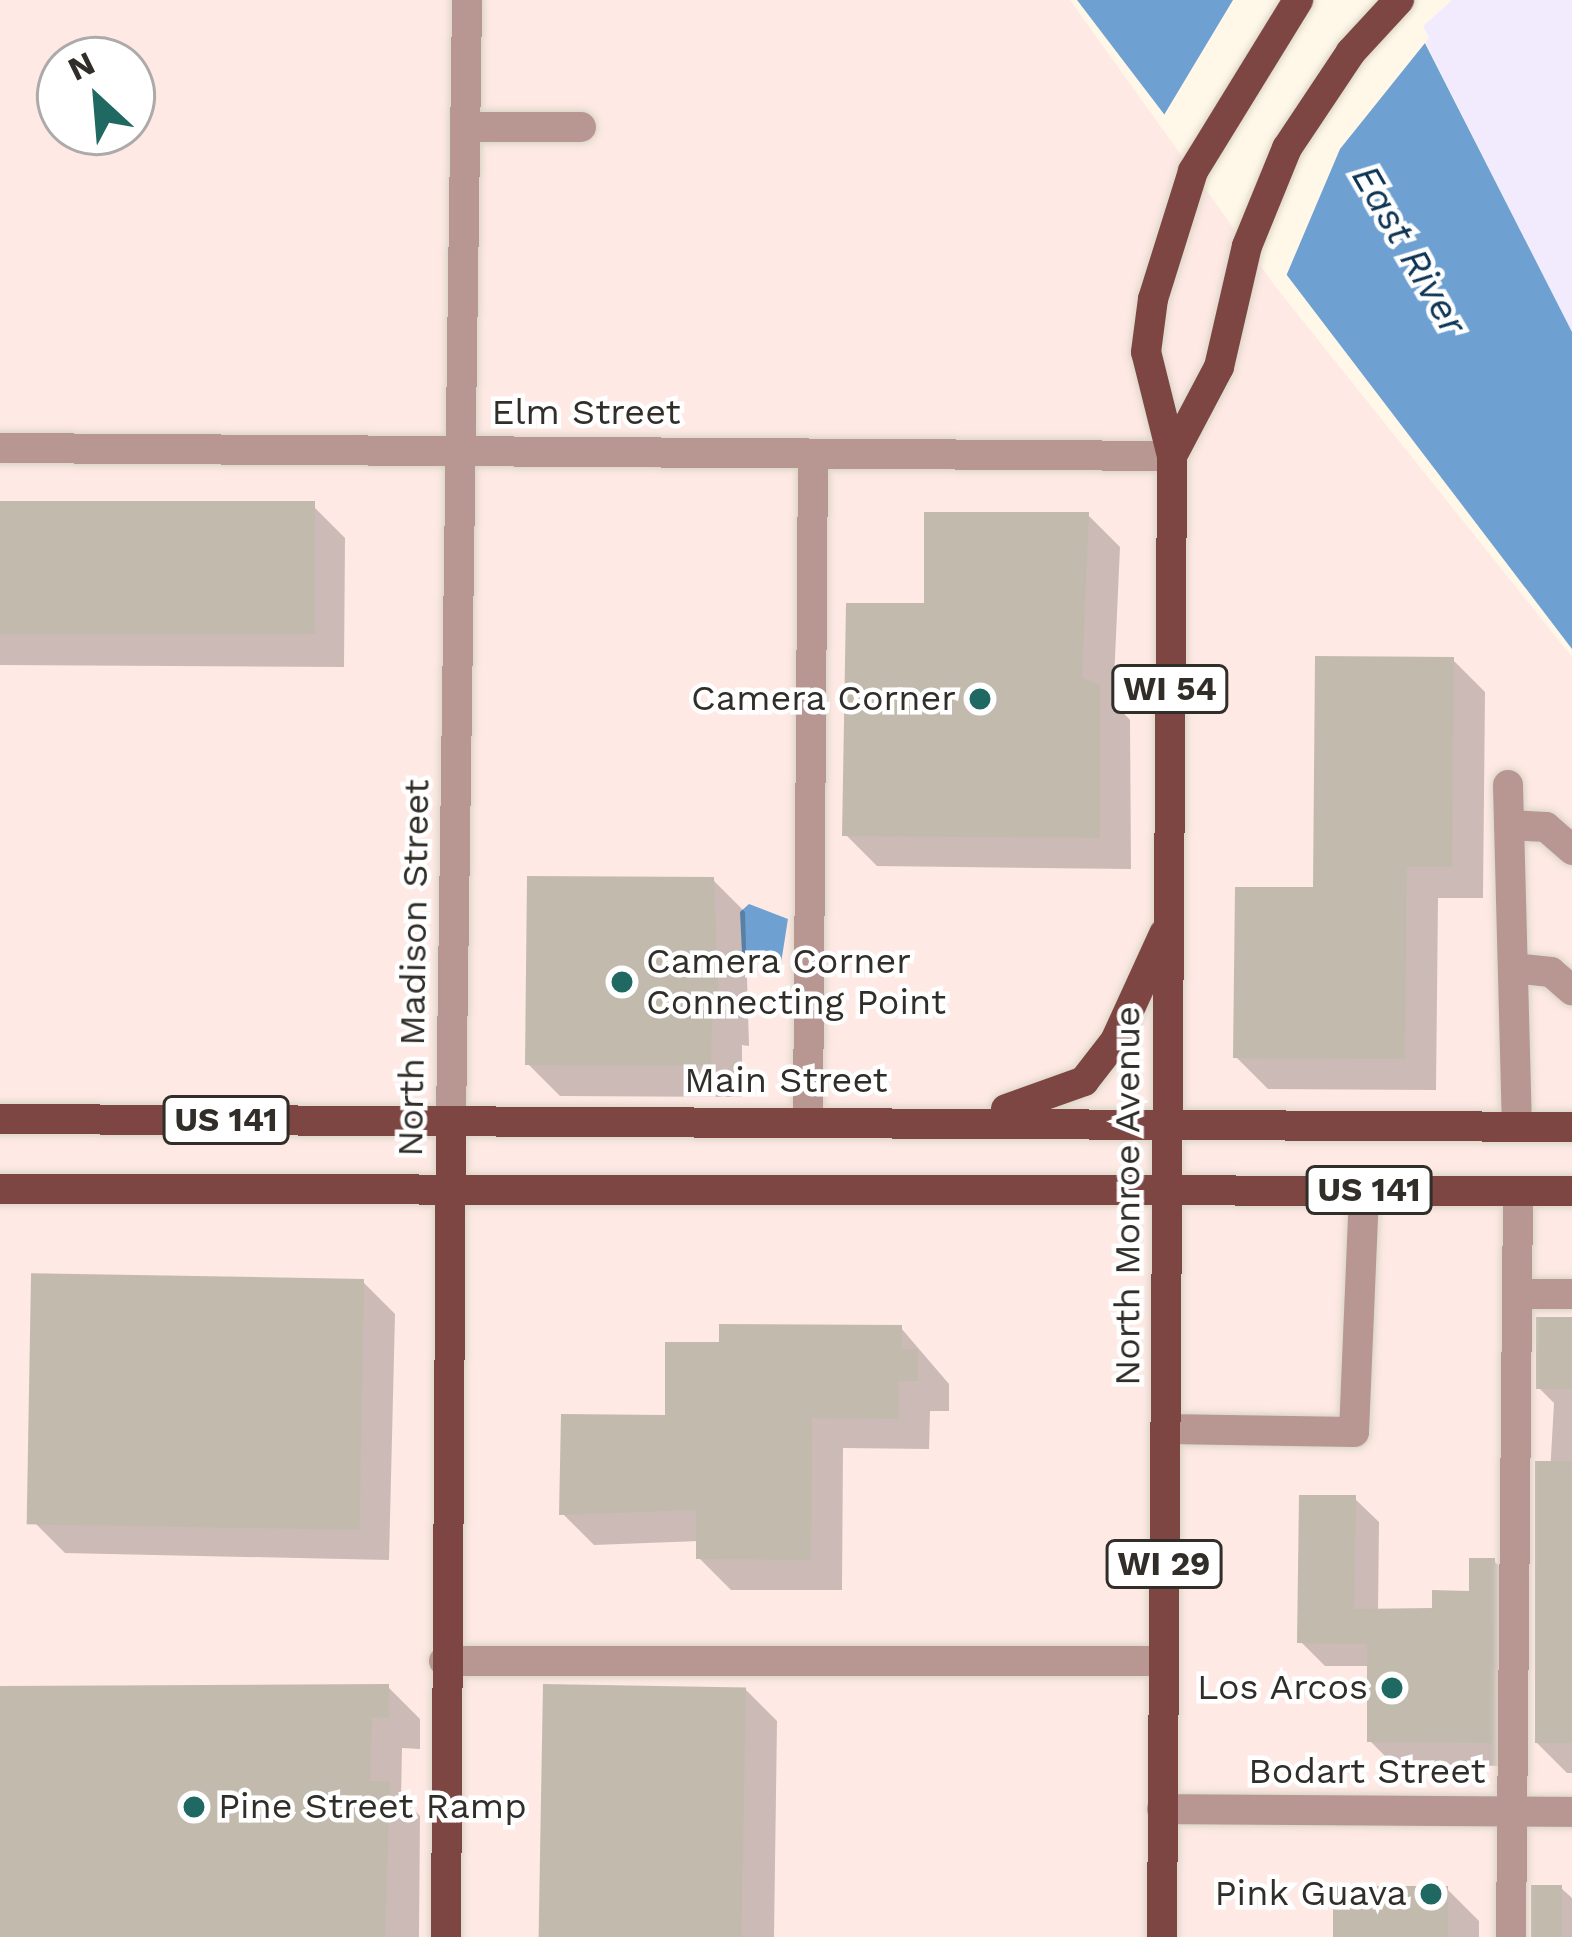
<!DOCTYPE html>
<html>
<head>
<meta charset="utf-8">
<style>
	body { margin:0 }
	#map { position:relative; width:1572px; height:1937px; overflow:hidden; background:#fff8e9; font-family:"Work Sans",sans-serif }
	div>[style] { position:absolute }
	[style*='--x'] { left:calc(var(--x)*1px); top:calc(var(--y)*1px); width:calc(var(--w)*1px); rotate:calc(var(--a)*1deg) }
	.commercial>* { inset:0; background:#fee9e4 }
	.industrial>* { inset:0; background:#f1ebfd }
	.water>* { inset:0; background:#6ea1d1 }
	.pier>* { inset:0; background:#fff8e9 }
	.shadow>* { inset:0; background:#0003 }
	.building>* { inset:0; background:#c2bbad; transform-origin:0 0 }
	.roads { filter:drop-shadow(0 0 3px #dad4c6) drop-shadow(0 0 3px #dad4c6) }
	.minor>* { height:30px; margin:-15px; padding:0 15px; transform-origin:15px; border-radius:15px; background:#b89793 }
	.major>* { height:30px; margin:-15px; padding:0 15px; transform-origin:15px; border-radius:15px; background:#7d4642 }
	.dots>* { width:33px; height:33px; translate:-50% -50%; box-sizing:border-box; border:6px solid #fff; border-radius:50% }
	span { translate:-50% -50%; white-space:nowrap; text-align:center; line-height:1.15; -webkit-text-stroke:9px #fff; paint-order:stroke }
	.shield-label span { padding:3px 9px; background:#fff; border:3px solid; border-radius:9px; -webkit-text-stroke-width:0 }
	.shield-label { font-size:33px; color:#312e29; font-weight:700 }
	.street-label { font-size:36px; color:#312e29 }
	.poi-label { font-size:36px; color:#312e29 }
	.right { translate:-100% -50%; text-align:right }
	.left { translate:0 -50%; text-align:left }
	.water-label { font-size:39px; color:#0f3555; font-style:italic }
	.north { position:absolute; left:36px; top:36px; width:120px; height:120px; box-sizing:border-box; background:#fff; border:3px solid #adaba9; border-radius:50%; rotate:334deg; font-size:33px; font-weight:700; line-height:48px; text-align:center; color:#312e29 }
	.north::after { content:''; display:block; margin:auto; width:42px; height:54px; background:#1f6962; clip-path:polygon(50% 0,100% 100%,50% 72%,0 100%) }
</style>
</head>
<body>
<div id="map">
	<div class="commercial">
		<i style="clip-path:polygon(evenodd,0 0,1070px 0,1275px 286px,1572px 657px,1572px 1937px,0 1937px,0 0,60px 60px,132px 60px,132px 132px,60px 132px,60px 60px)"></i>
	</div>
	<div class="industrial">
		<i style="clip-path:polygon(1452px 0,1572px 0,1572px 332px,1419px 30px)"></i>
	</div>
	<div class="water">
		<i style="clip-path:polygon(1077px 0,1403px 0,1572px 332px,1572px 649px)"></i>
		<i style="clip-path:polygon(749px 904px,788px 919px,781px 963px,742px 953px,740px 912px)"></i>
	</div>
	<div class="pier">
		<i style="clip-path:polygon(1233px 0,1410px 0,1429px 38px,1340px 149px,1284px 281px,1161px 120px)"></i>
	</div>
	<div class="shadow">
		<i style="clip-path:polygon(0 504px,313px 506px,345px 538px,344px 667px,0 665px)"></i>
		<i style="clip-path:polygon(1088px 515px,1120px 547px,1113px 702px,1130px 720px,1131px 869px,877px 866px,845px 834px,927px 606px)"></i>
		<i style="clip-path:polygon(1453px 660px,1485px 692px,1483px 898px,1438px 898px,1436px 1090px,1268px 1089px,1236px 1057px)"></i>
		<i style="clip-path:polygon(713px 880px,745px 912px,749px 1046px,742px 1045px,742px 1097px,560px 1096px,528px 1064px)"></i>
		<i style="clip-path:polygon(363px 1282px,395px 1314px,389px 1560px,65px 1553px,33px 1521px)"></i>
		<i style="clip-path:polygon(1572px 1320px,1572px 1773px,1567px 1773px,1535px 1741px,1554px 1403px,1539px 1388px)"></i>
		<i style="clip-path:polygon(901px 1328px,949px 1384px,949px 1411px,930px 1411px,929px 1449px,843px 1448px,842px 1590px,731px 1590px,699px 1558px,699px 1541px,594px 1545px,562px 1513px,668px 1418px,722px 1345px)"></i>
		<i style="clip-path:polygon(1354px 1498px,1379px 1522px,1378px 1612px,1435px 1611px,1472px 1594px,1494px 1561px,1518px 1586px,1516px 1766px,1394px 1765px,1370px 1741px,1370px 1666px,1325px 1666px,1300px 1641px)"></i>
		<i style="clip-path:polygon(388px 1687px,420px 1719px,420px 1749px,402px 1748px,401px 1797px,420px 1816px,419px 1937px,0 1937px,0 1688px)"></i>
		<i style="clip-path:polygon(745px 1689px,777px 1721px,774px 1937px,543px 1937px)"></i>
		<i style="clip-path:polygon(1561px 1888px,1572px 1898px,1572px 1937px,1534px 1937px)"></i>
		<i style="clip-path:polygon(1336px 1889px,1447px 1889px,1479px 1921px,1479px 1937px,1336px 1937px)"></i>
	</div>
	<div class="building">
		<i style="left:0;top:501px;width:315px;height:133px"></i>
		<i style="clip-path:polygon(924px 512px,1089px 512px,1082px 678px,1100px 685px,1100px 838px,842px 836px,846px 603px,924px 603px)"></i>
		<i style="clip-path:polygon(1315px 656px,1454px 657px,1452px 867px,1407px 867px,1405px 1059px,1233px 1058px,1235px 887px,1313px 887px)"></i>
		<i style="clip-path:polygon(527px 876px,714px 877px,719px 1015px,712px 1015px,711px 1066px,525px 1065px)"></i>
		<i style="left:364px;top:1279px;width:251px;height:333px;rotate:91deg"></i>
		<i style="left:1536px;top:1317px;width:36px;height:72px"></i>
		<i style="clip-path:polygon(719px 1324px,902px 1325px,902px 1349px,918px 1349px,918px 1381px,899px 1381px,899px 1419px,812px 1418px,811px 1560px,696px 1559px,696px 1510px,559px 1515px,561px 1414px,665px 1415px,665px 1342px,719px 1342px)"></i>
		<i style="left:1535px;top:1461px;width:37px;height:282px"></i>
		<i style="clip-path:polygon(1299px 1495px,1356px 1495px,1354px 1609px,1432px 1608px,1432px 1590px,1469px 1591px,1469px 1558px,1495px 1558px,1493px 1743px,1367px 1742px,1367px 1644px,1297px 1643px)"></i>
		<i style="clip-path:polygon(389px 1684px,389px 1718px,372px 1717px,370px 1781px,390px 1781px,385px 1937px,0 1937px,0 1686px)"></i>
		<i style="left:543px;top:1684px;width:203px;height:253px;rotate:1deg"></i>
		<i style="left:1531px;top:1885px;width:31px;height:52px"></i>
		<i style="left:1333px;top:1886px;width:115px;height:51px"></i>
	</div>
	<div class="roads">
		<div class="minor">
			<i style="--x:465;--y:127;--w:116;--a:0"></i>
			<i style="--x:0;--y:448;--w:1172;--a:0.39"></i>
			<i style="--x:1508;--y:785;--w:342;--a:88.5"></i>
			<i style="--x:1509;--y:825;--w:37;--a:3"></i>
			<i style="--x:1546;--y:827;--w:35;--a:41"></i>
			<i style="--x:1513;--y:968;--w:38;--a:6"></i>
			<i style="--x:1551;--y:972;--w:28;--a:41"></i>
			<i style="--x:808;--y:1118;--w:664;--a:-89.57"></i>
			<i style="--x:451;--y:1121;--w:1121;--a:-89.18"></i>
			<i style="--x:1517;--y:1294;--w:55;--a:0"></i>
			<i style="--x:1165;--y:1429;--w:189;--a:0.9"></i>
			<i style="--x:1354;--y:1432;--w:242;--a:-87.6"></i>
			<i style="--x:444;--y:1661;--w:719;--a:0"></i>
			<i style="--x:1162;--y:1809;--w:410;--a:0.4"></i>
			<i style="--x:1511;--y:1937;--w:746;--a:-89.46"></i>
		</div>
		<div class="major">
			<i style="--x:1172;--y:456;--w:101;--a:-62.2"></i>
			<i style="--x:1219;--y:367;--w:124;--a:-77"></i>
			<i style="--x:1247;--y:246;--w:106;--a:-67.8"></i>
			<i style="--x:1287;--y:148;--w:115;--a:-56.3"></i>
			<i style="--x:1351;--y:52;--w:71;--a:-47.3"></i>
			<i style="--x:1006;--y:1109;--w:83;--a:-19.7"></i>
			<i style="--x:1084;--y:1081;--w:51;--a:-52.2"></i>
			<i style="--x:1115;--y:1041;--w:118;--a:-65.4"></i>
			<i style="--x:0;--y:1119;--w:1572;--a:0.29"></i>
			<i style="--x:0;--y:1189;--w:1572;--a:0.07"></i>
			<i style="--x:446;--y:1937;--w:816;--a:-89.65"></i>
			<i style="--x:1162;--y:1937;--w:1481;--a:-89.61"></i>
			<i style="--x:1172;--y:456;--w:107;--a:-104"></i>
			<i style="--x:1146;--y:352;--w:53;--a:-82.5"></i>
			<i style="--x:1153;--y:299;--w:134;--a:-72.6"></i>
			<i style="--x:1193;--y:171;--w:201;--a:-58.4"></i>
		</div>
	</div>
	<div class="dots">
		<i style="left:980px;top:699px;background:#1f6962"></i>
		<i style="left:622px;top:982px;background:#1f6962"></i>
		<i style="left:1392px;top:1688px;background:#1f6962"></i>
		<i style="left:194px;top:1807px;background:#1f6962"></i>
		<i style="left:1431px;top:1894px;background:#1f6962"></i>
	</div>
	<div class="shield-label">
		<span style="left:1170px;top:689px">WI 54</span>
		<span style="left:226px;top:1120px">US 141</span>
		<span style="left:1369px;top:1190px">US 141</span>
		<span style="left:1164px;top:1564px">WI 29</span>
	</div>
	<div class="street-label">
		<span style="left:586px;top:413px">Elm Street</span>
		<span style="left:414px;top:968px;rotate:-89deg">North Madison Street</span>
		<span style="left:786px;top:1081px">Main Street</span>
		<span style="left:1128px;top:1196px;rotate:-90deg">North Monroe Avenue</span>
		<span style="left:1367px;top:1772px">Bodart Street</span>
	</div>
	<div class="poi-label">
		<span class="right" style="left:956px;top:699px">Camera Corner</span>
		<span class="left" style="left:646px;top:982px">Camera Corner<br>Connecting Point</span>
		<span class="right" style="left:1368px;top:1688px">Los Arcos</span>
		<span class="left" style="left:218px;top:1807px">Pine Street Ramp</span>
		<span class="right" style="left:1407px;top:1894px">Pink Guava</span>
	</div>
	<div class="water-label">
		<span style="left:1409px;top:250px;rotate:60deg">East River</span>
	</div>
	<div class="north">N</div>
</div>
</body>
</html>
